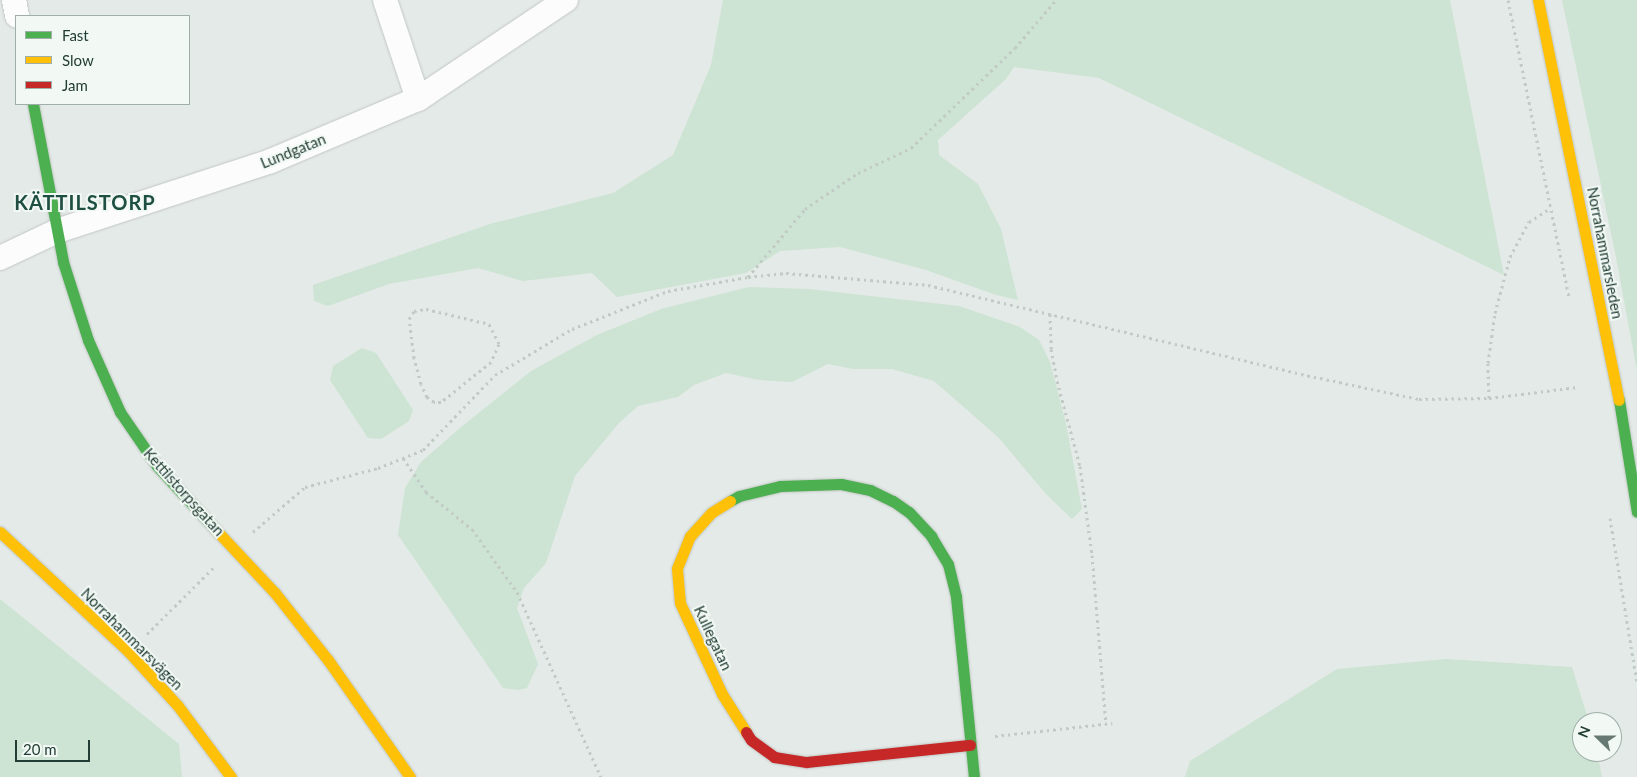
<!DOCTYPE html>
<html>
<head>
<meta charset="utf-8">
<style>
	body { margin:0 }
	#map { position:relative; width:1637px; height:777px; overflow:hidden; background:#e4eae7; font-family:Lato,sans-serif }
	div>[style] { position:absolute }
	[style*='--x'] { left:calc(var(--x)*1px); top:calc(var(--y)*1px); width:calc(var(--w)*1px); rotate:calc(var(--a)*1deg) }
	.green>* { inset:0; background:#cde3d3 }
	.path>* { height:3px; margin-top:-1.5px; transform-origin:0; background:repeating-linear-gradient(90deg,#c1cac5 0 2.5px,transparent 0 6.5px) }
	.roads { filter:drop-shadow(0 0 1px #c1c7c4) drop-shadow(0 0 1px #c1c7c4) }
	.street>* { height:24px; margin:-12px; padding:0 12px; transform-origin:12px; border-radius:12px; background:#fbfcfb }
	.fast>* { height:11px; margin:-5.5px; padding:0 5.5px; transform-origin:5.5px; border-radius:5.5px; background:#4caf50 }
	.slow>* { height:11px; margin:-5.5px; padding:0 5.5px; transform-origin:5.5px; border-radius:5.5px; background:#ffc107 }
	.jam>* { height:11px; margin:-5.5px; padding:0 5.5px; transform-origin:5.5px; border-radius:5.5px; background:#c62828 }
	span { translate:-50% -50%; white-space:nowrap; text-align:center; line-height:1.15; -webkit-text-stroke:4px #f2f9f5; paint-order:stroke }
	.street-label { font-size:15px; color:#223d35 }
	.district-label { font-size:20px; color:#1e4f42; font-weight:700; letter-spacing:1px }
	.legend { position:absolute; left:15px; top:15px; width:175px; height:90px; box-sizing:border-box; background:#f2f9f5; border:1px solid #9faea8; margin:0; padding:6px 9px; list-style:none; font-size:15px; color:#223d35 }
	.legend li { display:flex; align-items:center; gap:10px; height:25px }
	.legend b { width:25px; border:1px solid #9faea8 }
	.north { position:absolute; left:1572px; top:712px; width:50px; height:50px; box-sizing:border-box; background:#f2f9f5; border:1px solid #9faea8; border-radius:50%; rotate:292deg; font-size:14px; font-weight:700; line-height:20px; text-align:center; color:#223d35 }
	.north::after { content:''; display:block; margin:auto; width:18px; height:22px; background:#667a73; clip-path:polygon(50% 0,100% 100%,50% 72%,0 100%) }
	.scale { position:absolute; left:15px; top:740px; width:75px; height:22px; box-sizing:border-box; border:2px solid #223d35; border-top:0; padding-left:6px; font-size:15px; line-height:18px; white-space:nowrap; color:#223d35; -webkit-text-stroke:4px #f2f9f5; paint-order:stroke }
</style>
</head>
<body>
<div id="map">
	<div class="green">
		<i style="clip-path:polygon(723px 0,1450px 0,1504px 275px,1099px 78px,1014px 67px,1006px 79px,938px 140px,939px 155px,978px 184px,1001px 229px,1018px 300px,996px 295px,926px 270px,840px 247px,780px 251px,746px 273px,617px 297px,592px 273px,523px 281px,478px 268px,389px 284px,328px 306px,314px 301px,313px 285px,490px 224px,613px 193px,673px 155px,711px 65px)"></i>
		<i style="clip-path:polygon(1562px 0,1637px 0,1637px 371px,1616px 257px)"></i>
		<i style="clip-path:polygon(749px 287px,809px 289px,959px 306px,1020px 327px,1039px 340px,1050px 362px,1066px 424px,1082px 509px,1072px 519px,1046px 494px,998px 437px,934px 381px,892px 369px,853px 369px,828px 364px,792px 382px,759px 380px,726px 373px,694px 385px,678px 397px,638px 406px,619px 423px,575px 476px,546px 563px,524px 588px,517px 608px,538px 664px,527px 688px,518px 690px,503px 688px,398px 535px,405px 488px,421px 462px,460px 428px,531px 371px,597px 335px,661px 309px)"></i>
		<i style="clip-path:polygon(362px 348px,376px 353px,413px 410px,409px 421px,381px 439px,368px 438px,330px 380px,333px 366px)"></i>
		<i style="clip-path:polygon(0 599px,179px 744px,182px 777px,0 777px)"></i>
		<i style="clip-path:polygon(1446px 659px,1572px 667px,1589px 722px,1582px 722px,1582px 752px,1597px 752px,1602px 777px,1185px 777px,1190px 761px,1337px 669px)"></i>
	</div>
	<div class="path">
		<i style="--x:1508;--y:0;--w:304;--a:78.4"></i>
		<i style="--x:748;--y:277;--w:89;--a:-50"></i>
		<i style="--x:805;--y:209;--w:64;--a:-34.2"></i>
		<i style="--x:858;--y:173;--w:59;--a:-25.3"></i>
		<i style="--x:911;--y:148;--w:144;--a:-43.9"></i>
		<i style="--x:1015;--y:48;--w:63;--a:-49.5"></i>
		<i style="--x:426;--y:309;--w:65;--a:13.4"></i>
		<i style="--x:489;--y:324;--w:22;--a:63"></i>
		<i style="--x:499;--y:344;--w:20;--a:114"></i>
		<i style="--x:491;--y:362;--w:64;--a:141.3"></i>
		<i style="--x:441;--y:402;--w:7;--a:180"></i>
		<i style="--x:434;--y:402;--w:9;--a:-144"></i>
		<i style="--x:427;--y:397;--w:14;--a:-115"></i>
		<i style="--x:421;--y:384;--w:27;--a:-105"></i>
		<i style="--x:414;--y:358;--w:39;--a:-97"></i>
		<i style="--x:409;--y:319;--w:9;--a:-58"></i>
		<i style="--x:414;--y:311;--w:12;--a:-9"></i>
		<i style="--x:1050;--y:314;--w:35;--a:88"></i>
		<i style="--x:1051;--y:349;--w:33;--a:79"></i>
		<i style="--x:1057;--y:381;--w:88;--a:74.9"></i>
		<i style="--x:1080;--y:466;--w:90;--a:82.3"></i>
		<i style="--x:1092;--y:555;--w:170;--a:85.3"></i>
		<i style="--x:1489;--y:398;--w:35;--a:-92"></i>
		<i style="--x:1488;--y:363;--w:50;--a:-82"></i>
		<i style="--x:1495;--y:313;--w:58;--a:-75"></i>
		<i style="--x:1510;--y:257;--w:40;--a:-62"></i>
		<i style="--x:1529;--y:222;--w:24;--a:-33"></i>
		<i style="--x:403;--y:458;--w:41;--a:55.9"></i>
		<i style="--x:426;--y:492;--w:59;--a:38.8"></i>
		<i style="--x:472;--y:529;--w:77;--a:54.5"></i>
		<i style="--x:517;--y:592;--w:203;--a:65.6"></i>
		<i style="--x:1610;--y:518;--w:167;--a:80.7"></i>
		<i style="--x:253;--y:532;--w:69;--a:-40.9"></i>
		<i style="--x:305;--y:487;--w:75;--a:-14.6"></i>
		<i style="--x:378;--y:468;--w:48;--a:-21.8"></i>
		<i style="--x:423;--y:450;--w:104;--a:-46.2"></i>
		<i style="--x:495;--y:375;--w:90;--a:-30.9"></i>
		<i style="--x:572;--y:329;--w:103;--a:-21.6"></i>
		<i style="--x:668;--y:291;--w:81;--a:-9.9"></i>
		<i style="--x:748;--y:277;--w:38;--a:-6"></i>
		<i style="--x:786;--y:273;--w:143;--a:4.8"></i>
		<i style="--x:928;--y:285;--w:383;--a:13.4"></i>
		<i style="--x:1301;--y:374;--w:121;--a:12"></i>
		<i style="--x:1419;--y:399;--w:70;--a:-0.8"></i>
		<i style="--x:1489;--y:398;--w:89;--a:-7.1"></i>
		<i style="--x:147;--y:634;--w:96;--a:-45"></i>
		<i style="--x:995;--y:736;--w:118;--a:-6.3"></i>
	</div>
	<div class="roads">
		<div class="street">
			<i style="--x:14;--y:0;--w:16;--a:79"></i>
			<i style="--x:385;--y:0;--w:104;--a:71.6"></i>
			<i style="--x:0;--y:258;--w:63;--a:-25.3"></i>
			<i style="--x:57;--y:231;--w:225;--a:-18.1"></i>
			<i style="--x:271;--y:161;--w:160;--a:-22.9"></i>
			<i style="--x:418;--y:99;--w:178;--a:-33.8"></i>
		</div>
		<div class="fast">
			<i style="--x:33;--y:104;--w:161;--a:79.2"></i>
			<i style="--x:63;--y:262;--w:82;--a:72.2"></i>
			<i style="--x:88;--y:340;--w:79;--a:66"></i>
			<i style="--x:120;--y:412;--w:65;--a:55.6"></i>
			<i style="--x:157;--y:466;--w:86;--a:47.4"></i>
			<i style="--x:1619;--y:400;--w:113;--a:80.9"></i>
			<i style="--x:730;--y:501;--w:10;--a:-29"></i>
			<i style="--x:739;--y:496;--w:42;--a:-13.7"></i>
			<i style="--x:780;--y:486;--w:61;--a:-1.9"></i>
			<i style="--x:841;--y:484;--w:30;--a:12"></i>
			<i style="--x:870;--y:490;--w:25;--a:26"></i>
			<i style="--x:893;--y:501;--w:19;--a:35"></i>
			<i style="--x:909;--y:512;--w:33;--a:47"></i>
			<i style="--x:931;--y:536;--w:33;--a:59"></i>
			<i style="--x:948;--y:564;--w:34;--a:76"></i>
			<i style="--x:956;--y:597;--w:181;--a:84.3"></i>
		</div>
		<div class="slow">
			<i style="--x:1538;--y:0;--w:408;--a:78.6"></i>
			<i style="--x:730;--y:501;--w:22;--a:148"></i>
			<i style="--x:711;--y:513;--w:31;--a:132"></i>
			<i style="--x:690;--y:536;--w:35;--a:112"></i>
			<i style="--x:677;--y:569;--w:34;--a:85"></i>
			<i style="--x:680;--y:603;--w:100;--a:65.2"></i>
			<i style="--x:722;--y:694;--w:45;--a:57.7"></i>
			<i style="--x:215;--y:529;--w:88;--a:46.8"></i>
			<i style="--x:275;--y:593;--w:85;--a:51.7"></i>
			<i style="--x:328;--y:660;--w:143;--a:55"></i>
			<i style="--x:0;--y:532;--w:175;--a:42.9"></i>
			<i style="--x:128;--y:651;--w:74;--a:47.7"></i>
			<i style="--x:178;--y:706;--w:89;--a:53.3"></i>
		</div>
		<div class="jam">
			<i style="--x:746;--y:732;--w:9;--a:58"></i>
			<i style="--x:751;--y:740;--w:29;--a:36"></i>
			<i style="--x:774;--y:757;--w:33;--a:9"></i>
			<i style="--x:807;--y:762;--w:164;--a:-6"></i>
		</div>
	</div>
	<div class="street-label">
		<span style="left:293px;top:151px;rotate:-22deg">Lundgatan</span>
		<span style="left:1605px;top:253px;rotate:79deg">Norrahammarsleden</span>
		<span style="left:184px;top:492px;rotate:48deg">Kettilstorpsgatan</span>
		<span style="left:713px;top:638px;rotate:65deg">Kullegatan</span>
		<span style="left:132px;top:639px;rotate:45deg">Norrahammarsvägen</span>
	</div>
	<div class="district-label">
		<span style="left:85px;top:202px">KÄTTILSTORP</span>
	</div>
	<ul class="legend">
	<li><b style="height:6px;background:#4caf50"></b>Fast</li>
	<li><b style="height:6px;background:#ffc107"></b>Slow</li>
	<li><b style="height:6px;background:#c62828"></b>Jam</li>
	</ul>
	<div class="north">N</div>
	<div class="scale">20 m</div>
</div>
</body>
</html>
